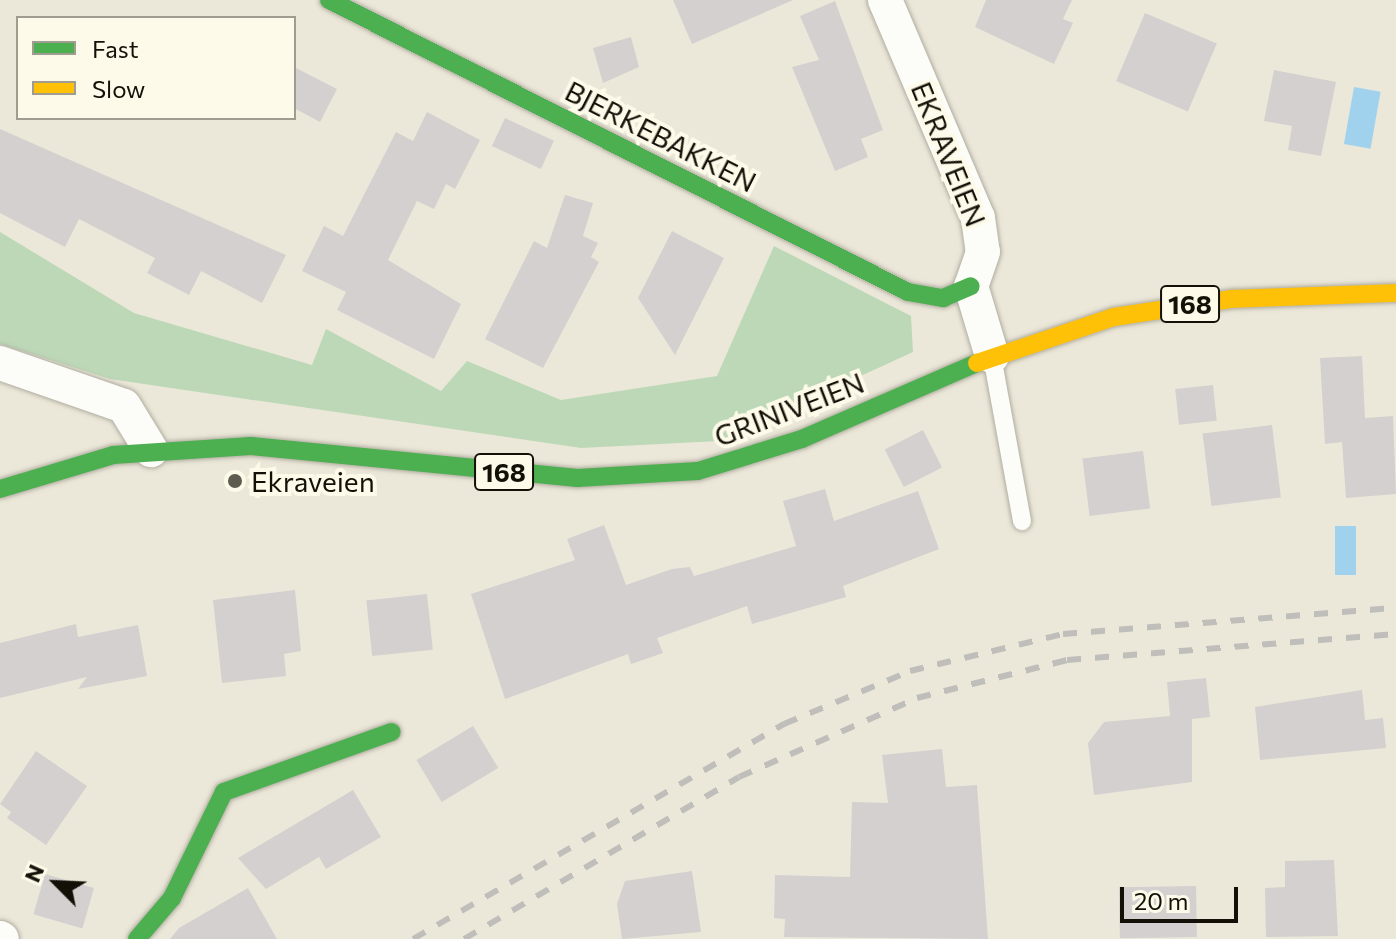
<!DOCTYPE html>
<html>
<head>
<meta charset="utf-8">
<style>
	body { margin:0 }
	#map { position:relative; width:1396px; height:939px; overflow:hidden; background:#ece8d9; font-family:Commissioner,sans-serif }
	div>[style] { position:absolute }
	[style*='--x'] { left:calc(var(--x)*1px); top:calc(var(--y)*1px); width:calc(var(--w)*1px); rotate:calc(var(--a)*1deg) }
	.green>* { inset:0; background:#bcd8b7 }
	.water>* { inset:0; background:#a1d2ed; transform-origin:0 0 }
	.building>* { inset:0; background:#d3d0cf; transform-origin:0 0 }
	.roads { filter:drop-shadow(0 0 2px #b0ada1) drop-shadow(0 0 2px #b0ada1) }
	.lane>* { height:18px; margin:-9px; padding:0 9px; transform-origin:9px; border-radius:9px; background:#fcfcf9 }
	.street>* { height:34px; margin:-17px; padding:0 17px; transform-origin:17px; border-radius:17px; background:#fcfcf9 }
	.fast>* { height:18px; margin:-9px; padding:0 9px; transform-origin:9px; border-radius:9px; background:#4caf50 }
	.slow>* { height:18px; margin:-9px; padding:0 9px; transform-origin:9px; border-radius:9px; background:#ffc107 }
	.rail>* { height:6px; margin-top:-3px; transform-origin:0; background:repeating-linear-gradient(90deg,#c0beba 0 14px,transparent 0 28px) }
	.dots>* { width:22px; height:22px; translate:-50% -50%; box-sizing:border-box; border:4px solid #fefae9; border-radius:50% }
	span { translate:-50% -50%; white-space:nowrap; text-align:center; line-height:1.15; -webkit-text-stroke:8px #fefae9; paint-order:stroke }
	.shield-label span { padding:2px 6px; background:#fefae9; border:2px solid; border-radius:6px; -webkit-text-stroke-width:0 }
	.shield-label { font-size:26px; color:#121007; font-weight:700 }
	.street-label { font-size:28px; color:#121007 }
	.poi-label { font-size:28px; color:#121007 }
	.left { translate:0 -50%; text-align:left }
	.legend { position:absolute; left:16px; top:16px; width:280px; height:104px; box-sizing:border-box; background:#fefae9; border:2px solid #a09c8f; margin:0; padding:10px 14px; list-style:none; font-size:24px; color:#121007 }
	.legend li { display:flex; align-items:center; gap:16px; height:40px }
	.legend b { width:40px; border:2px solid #a09c8f }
	.north { position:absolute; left:16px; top:843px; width:80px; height:80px; -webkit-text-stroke:6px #fefae9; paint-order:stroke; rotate:294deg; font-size:22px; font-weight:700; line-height:32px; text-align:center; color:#121007 }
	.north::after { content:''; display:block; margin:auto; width:28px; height:36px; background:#121007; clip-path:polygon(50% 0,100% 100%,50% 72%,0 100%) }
	.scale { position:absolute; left:1120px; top:887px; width:118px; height:36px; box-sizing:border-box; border:4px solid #121007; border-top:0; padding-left:10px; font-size:24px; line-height:28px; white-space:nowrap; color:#121007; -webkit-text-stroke:6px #fefae9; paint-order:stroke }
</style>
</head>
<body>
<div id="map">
	<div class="green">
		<i style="clip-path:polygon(0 232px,134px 313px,312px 365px,326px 329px,441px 391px,467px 361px,561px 400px,717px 376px,774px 246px,911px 316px,913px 352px,719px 441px,581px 448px,110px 379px,0 344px)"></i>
	</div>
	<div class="water">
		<i style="left:1354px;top:87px;width:27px;height:58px;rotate:10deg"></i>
		<i style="left:1335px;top:526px;width:21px;height:49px"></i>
	</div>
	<div class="building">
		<i style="clip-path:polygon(673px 0,793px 0,692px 44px)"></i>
		<i style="clip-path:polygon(986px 0,1072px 0,1063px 19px,1073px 23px,1054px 64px,975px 27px)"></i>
		<i style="clip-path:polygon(835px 1px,883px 130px,861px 139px,868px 157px,835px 171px,792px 67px,819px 60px,800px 16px)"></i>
		<i style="left:1145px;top:13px;width:78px;height:74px;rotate:23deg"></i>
		<i style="clip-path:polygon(631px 37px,639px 67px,603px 83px,593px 48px)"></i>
		<i style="clip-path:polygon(294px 67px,337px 89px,320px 122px,294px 108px)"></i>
		<i style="clip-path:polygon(1274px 70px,1336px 82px,1321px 156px,1288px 150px,1292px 126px,1264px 121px)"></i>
		<i style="clip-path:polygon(427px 112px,480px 140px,455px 189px,446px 184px,434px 209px,417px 201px,388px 260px,461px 304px,434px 359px,337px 310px,346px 292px,302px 271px,324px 226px,343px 236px,396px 132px,413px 141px)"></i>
		<i style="left:505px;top:118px;width:54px;height:31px;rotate:25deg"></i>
		<i style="clip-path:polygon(0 129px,286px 255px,262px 303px,201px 271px,189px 295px,147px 273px,155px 258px,79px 219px,65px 247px,0 213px)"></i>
		<i style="clip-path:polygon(565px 195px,593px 203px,583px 236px,598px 243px,591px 257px,599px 262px,543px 368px,485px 339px,534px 241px,547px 248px)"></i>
		<i style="clip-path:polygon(672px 231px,724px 258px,675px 355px,638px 298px)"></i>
		<i style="clip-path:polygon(1362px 356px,1365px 418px,1393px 416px,1396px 494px,1346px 498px,1342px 442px,1325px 444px,1320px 358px)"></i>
		<i style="left:1213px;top:385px;width:36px;height:38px;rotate:84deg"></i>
		<i style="left:1272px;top:425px;width:73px;height:70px;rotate:83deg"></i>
		<i style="left:923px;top:430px;width:42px;height:43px;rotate:63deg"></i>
		<i style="left:1143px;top:451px;width:58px;height:61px;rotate:83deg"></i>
		<i style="clip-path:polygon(825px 489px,834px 521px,918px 491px,939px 549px,843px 586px,846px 597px,752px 624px,747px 606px,657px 638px,663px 653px,631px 664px,628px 654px,505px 699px,471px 594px,575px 560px,567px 539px,604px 525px,626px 585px,672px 569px,690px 567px,694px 576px,796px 546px,783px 501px)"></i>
		<i style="clip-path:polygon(295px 590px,301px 651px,284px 654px,286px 676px,222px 683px,213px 600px)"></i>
		<i style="left:427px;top:594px;width:56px;height:61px;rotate:84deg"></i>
		<i style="clip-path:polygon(76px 624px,78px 637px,138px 625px,147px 676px,78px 689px,87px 677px,0 698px,0 643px)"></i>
		<i style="clip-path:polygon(1206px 678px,1210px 717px,1192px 719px,1192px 782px,1094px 795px,1088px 743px,1104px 722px,1170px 716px,1167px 682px)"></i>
		<i style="clip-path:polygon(1362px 690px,1365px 720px,1383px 718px,1386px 748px,1260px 760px,1255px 707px)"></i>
		<i style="left:473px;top:726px;width:49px;height:66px;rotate:59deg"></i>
		<i style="clip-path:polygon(942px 749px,946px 787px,977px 785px,988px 939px,784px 937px,785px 919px,774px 918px,775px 875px,850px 877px,852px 802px,888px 803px,882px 755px)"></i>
		<i style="clip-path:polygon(36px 751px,87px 786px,46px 845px,7px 818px,11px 812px,0 804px)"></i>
		<i style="clip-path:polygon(353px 790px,381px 837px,326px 869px,319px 857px,266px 889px,238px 858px)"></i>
		<i style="clip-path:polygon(1334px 860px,1338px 936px,1266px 937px,1265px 888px,1285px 887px,1285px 861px)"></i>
		<i style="clip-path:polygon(692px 871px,701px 932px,622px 939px,617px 904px,625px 881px)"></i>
		<i style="left:45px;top:874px;width:51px;height:42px;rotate:16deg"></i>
		<i style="left:1196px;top:886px;width:51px;height:77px;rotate:89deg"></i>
		<i style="clip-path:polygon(248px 888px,277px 939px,170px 939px,179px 928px)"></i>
	</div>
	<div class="roads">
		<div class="lane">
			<i style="--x:992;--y:356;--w:168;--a:79.7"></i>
		</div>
		<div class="street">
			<i style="--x:885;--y:0;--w:237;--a:66.9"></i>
			<i style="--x:978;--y:218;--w:34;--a:82"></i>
			<i style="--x:983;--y:252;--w:36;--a:109"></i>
			<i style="--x:971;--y:286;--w:73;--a:73.3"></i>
			<i style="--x:0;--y:363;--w:131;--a:19.1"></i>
			<i style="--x:124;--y:406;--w:52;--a:58.5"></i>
			<i style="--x:0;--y:938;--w:2;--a:27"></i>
		</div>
		<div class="fast">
			<i style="--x:329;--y:0;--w:648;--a:26.76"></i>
			<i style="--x:908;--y:292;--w:36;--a:10"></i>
			<i style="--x:943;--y:298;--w:30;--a:-23"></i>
			<i style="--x:0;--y:489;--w:118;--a:-16.7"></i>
			<i style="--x:113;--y:455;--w:138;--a:-3.7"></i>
			<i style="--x:251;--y:446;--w:328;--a:5.6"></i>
			<i style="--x:577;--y:478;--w:121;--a:-3.3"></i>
			<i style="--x:698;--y:471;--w:109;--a:-17.1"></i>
			<i style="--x:802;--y:439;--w:191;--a:-23.5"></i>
			<i style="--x:137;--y:939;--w:54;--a:-49.5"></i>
			<i style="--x:172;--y:898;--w:118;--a:-63.9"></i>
			<i style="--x:224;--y:792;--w:178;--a:-19.7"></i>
		</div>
		<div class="slow">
			<i style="--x:977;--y:363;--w:145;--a:-18.6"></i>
			<i style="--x:1114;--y:317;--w:118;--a:-8.7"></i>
			<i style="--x:1231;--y:299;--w:165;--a:-2.1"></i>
		</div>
	</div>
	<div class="rail">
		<i style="--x:413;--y:939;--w:429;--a:-30.1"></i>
		<i style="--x:784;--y:724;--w:137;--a:-22.8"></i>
		<i style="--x:910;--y:671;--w:157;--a:-13.6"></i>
		<i style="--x:1063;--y:634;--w:334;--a:-4.5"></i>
		<i style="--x:464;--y:939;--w:319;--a:-30.5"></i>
		<i style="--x:739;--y:777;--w:195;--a:-23.9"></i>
		<i style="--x:917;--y:698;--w:155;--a:-14.2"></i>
		<i style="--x:1067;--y:660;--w:330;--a:-4.5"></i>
	</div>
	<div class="dots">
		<i style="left:235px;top:481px;background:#5e5c50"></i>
	</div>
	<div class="shield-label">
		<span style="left:1190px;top:304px">168</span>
		<span style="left:504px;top:472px">168</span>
	</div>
	<div class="street-label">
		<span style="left:661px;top:136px;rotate:27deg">BJERKEBAKKEN</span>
		<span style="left:949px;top:154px;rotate:68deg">EKRAVEIEN</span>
		<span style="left:789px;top:409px;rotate:-21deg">GRINIVEIEN</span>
	</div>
	<div class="poi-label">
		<span class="left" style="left:251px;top:481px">Ekraveien</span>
	</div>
	<ul class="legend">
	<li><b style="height:10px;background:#4caf50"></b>Fast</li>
	<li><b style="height:10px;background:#ffc107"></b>Slow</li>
	</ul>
	<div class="north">N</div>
	<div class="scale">20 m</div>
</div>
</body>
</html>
